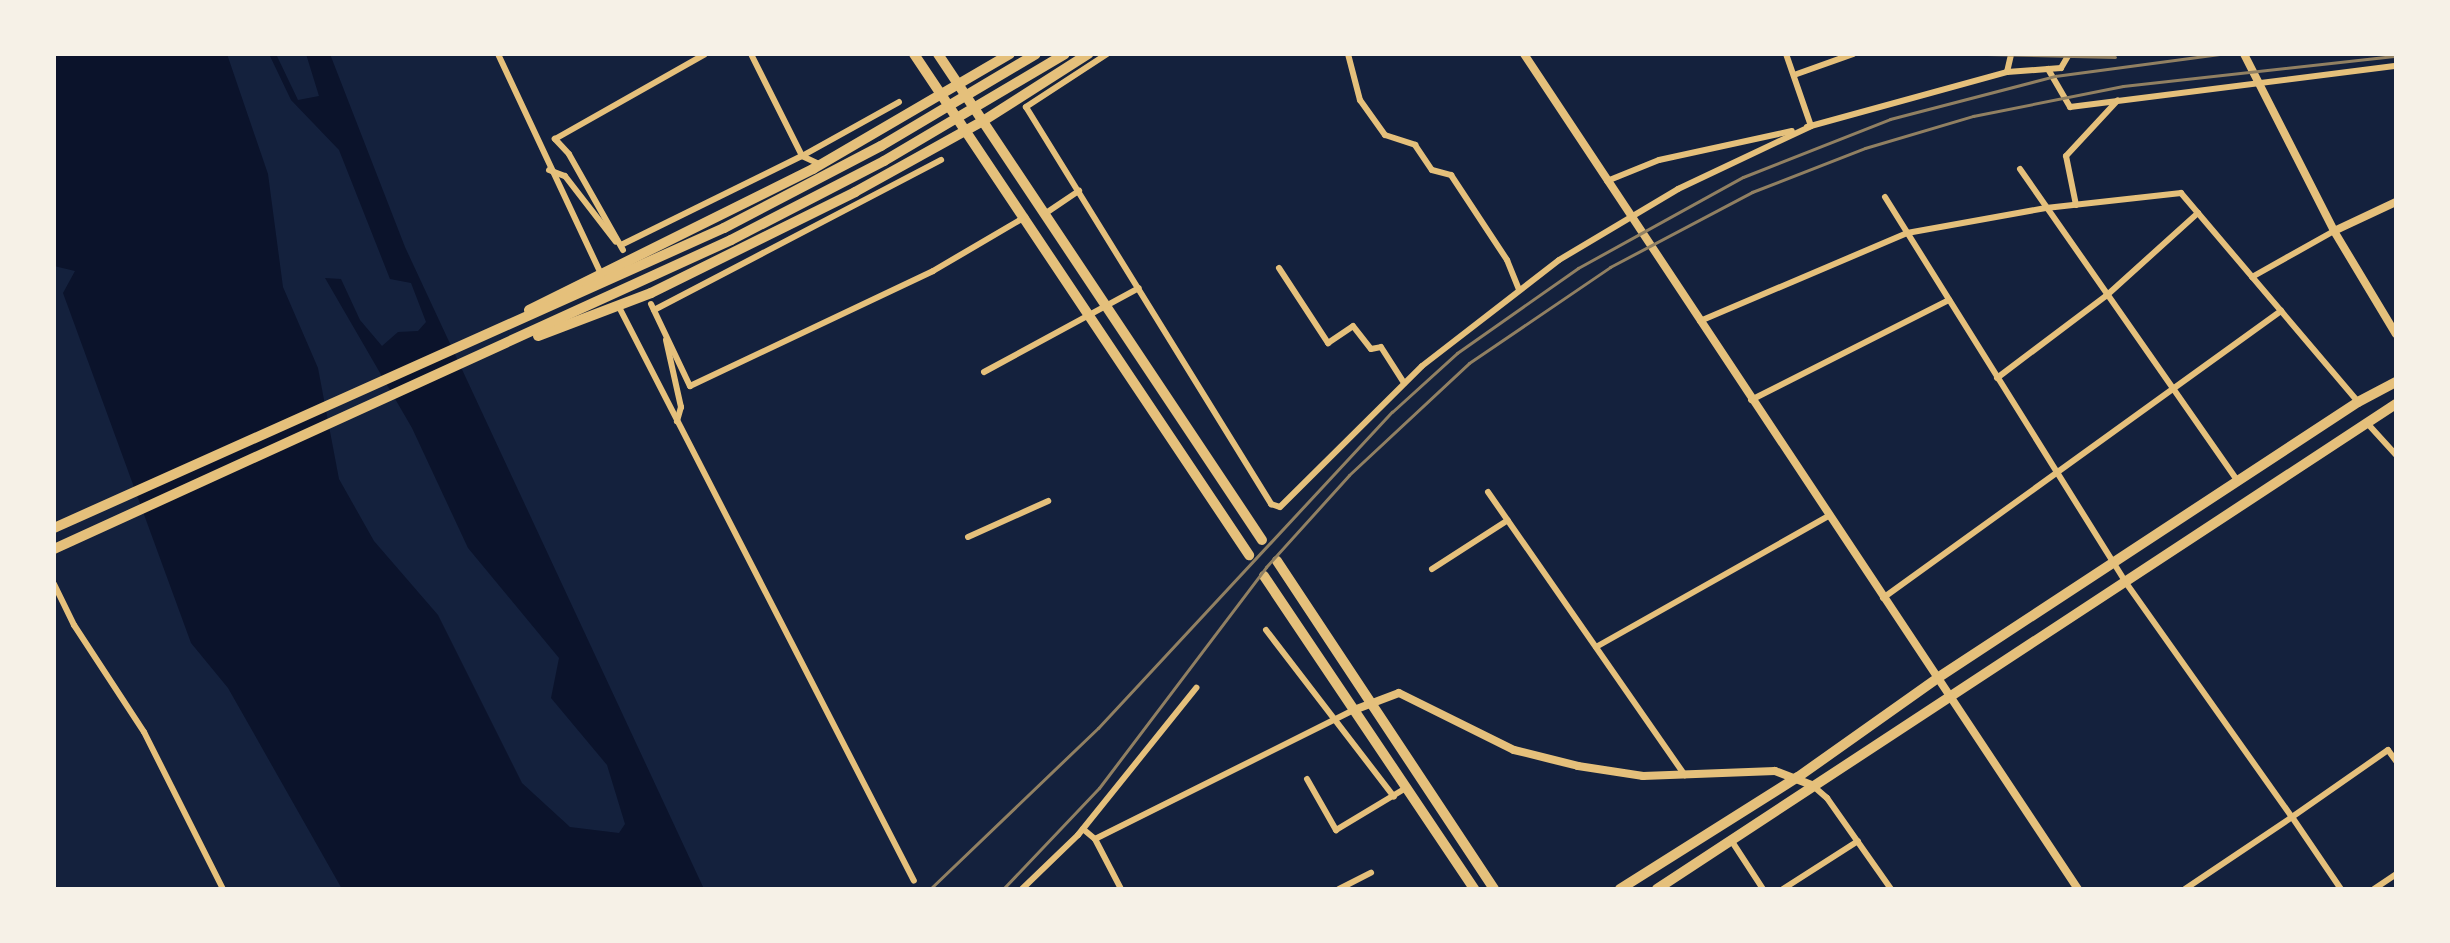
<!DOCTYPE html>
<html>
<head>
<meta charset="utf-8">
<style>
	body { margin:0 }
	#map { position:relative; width:2450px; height:943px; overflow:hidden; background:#14213d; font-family:"DejaVu Sans",sans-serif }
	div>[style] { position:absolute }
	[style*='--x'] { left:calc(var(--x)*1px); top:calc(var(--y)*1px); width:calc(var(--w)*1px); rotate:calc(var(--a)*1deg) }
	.water>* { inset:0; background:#0b132b }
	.minor>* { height:6px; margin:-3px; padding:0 3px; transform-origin:3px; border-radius:3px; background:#e5c07b }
	.tertiary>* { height:8px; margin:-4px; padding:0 4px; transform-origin:4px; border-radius:4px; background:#e5c07b }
	.primary>* { height:10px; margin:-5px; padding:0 5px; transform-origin:5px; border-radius:5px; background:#e5c07b }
	.trunk>* { height:10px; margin:-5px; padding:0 5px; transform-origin:5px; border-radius:5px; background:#e5c07b }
	.rail>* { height:3px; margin:-1.5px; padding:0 1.5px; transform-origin:1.5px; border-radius:1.5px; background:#918062 }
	span { translate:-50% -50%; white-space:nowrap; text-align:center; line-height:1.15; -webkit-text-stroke:6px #f6f1e7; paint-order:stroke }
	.frame { position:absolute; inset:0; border:56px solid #f6f1e7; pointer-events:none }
</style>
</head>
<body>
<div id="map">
	<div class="water">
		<i style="clip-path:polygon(54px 54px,227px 54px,268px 174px,283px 287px,318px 368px,339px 479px,374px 541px,438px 615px,522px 783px,570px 827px,619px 833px,625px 824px,607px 765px,551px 698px,559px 658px,468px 548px,412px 428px,325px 278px,341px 279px,360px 320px,382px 346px,398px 332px,418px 331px,426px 322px,411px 283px,390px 279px,339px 150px,291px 100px,269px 54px,276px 54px,298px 100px,319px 96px,306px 54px,330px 54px,405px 247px,704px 889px,342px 889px,228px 688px,191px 643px,63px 293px,75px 271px,54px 266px)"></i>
	</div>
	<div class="minor">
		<i style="--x:498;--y:54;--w:241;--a:64.9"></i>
		<i style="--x:751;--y:54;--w:114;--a:63.4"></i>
		<i style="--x:802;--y:156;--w:111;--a:-29.1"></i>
		<i style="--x:1107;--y:54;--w:97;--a:146.8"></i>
		<i style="--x:1026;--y:107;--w:467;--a:58.3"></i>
		<i style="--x:1271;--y:504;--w:9;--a:18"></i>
		<i style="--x:1280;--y:507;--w:200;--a:-44.8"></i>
		<i style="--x:1422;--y:366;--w:173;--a:-37.7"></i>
		<i style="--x:1559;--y:260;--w:139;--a:-30.8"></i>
		<i style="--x:1678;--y:189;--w:147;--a:-25.3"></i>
		<i style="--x:1811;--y:126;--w:76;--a:-109.1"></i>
		<i style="--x:1348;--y:54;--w:48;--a:75.4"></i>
		<i style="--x:1360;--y:100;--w:43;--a:54.5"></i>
		<i style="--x:1385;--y:135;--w:32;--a:18"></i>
		<i style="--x:1415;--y:145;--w:30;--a:56"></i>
		<i style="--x:1432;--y:170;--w:20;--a:15"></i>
		<i style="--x:1451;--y:175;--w:102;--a:56.6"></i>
		<i style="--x:1507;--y:260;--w:31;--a:68"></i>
		<i style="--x:2048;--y:69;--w:13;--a:-4"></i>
		<i style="--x:2061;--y:68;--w:16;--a:-60"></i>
		<i style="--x:2007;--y:72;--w:41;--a:-4.2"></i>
		<i style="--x:2048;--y:69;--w:44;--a:59.9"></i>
		<i style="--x:2070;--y:107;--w:329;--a:-7.2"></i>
		<i style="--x:1794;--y:75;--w:63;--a:-19.6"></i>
		<i style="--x:1807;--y:127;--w:207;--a:-15.4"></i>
		<i style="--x:2007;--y:72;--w:18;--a:-77"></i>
		<i style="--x:2020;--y:169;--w:381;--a:55.1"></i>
		<i style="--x:549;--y:170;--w:17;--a:21"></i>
		<i style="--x:565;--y:176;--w:83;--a:52.3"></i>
		<i style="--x:1607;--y:181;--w:56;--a:-22"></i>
		<i style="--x:1659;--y:160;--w:136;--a:-12.3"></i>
		<i style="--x:1885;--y:197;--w:451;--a:58"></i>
		<i style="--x:2124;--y:580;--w:291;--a:54.7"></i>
		<i style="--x:2292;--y:817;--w:117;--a:-34.9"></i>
		<i style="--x:2388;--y:750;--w:14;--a:54"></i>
		<i style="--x:2076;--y:205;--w:50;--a:-101.5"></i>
		<i style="--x:2066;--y:156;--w:76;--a:-47.1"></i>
		<i style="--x:1046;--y:213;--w:40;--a:-34"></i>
		<i style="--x:621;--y:245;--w:202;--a:-26.2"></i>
		<i style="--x:802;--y:156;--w:21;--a:25"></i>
		<i style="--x:623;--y:250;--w:110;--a:-119.4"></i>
		<i style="--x:569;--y:154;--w:21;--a:-133"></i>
		<i style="--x:555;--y:139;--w:172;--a:-29.5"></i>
		<i style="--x:1279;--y:268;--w:90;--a:56.8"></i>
		<i style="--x:1328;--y:343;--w:30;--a:-34"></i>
		<i style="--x:1353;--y:326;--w:29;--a:52"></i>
		<i style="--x:1371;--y:349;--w:10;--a:-11"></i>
		<i style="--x:1381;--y:347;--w:43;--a:57.4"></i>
		<i style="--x:2252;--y:277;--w:94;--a:-29.3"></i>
		<i style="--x:651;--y:304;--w:91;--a:64.6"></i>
		<i style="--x:690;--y:386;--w:269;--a:-25.3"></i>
		<i style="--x:933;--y:271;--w:107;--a:-30.4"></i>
		<i style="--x:619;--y:307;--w:645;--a:62.8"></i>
		<i style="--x:654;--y:310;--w:324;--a:-27.6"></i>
		<i style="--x:1700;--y:321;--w:225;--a:-23"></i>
		<i style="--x:1907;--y:233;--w:141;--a:-10.2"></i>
		<i style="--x:2046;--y:208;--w:136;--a:-6.3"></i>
		<i style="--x:2181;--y:193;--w:274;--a:49.7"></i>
		<i style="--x:666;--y:340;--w:69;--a:77.4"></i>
		<i style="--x:681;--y:407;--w:15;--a:106"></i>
		<i style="--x:984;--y:372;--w:176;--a:-28.5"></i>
		<i style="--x:1997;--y:378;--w:136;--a:-37"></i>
		<i style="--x:2106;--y:296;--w:124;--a:-42.1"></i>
		<i style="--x:1751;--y:400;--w:222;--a:-26.8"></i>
		<i style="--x:2367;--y:423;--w:43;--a:47.8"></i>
		<i style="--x:1488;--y:492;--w:345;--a:55.2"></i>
		<i style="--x:968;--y:537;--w:88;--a:-24.2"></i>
		<i style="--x:1432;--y:569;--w:90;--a:-32.8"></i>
		<i style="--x:54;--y:584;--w:46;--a:64"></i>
		<i style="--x:74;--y:625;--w:128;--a:56.8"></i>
		<i style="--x:144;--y:732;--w:176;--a:63.3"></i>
		<i style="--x:1883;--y:598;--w:491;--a:-35.8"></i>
		<i style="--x:1266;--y:630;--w:210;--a:52.5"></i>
		<i style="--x:1596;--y:647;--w:265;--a:-29.4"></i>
		<i style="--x:1307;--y:779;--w:59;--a:60.4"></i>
		<i style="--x:1336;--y:830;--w:82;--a:-31"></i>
		<i style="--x:1812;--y:785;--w:20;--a:41"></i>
		<i style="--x:1827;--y:798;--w:111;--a:54.9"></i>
		<i style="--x:1083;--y:829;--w:16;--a:40"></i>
		<i style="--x:1095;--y:839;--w:56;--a:62.5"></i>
		<i style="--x:1095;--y:839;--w:289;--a:-26.5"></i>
		<i style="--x:1731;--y:840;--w:59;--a:56.9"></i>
		<i style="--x:1022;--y:889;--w:78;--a:-44"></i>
		<i style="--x:1078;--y:835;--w:189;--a:-51.2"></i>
		<i style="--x:1339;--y:889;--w:36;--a:-27"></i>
		<i style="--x:1783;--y:889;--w:89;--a:-32.6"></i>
		<i style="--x:2185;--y:889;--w:129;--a:-33.9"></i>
		<i style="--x:2292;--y:817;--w:87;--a:55.8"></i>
		<i style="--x:2374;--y:889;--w:27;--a:-34"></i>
	</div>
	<div class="tertiary">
		<i style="--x:1524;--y:54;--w:1002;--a:56.44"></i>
		<i style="--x:2244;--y:54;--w:199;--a:63"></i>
		<i style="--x:2334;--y:231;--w:120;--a:59"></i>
		<i style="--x:2334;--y:231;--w:68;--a:-25.1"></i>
		<i style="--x:1354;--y:710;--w:48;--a:-20.7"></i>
		<i style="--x:1399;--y:693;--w:128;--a:26.4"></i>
		<i style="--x:1514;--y:750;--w:66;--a:14"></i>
		<i style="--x:1578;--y:766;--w:66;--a:8.7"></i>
		<i style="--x:1643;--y:776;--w:132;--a:-2.2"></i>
		<i style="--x:1775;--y:771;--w:40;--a:21"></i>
	</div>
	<div class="primary">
		<i style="--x:529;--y:310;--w:317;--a:-26.4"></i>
		<i style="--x:813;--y:169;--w:228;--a:-30.3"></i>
		<i style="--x:538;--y:336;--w:121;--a:-20.8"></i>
		<i style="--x:651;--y:293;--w:228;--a:-26.3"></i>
		<i style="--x:855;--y:192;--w:146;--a:-29"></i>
		<i style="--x:983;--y:121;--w:125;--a:-32.5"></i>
		<i style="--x:54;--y:528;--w:734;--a:-24.12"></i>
		<i style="--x:724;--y:228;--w:177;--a:-27.6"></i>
		<i style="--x:881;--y:146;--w:180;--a:-30.7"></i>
		<i style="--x:54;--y:549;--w:744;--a:-24.53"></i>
		<i style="--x:731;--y:240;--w:172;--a:-27.3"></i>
		<i style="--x:884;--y:161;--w:210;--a:-30.6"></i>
	</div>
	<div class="trunk">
		<i style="--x:914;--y:54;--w:603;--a:56.23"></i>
		<i style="--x:938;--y:54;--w:584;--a:56.31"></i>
		<i style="--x:1277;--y:561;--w:393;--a:56.5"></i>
		<i style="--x:1264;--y:576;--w:377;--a:56.1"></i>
		<i style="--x:1620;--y:889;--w:210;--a:-32.2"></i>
		<i style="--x:1798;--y:777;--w:173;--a:-35.3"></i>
		<i style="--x:1939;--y:677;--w:501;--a:-33.28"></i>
		<i style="--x:2358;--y:402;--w:43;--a:-27.8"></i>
		<i style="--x:1657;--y:889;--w:884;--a:-33.28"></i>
	</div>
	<div class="rail">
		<i style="--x:1987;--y:54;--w:128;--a:1.3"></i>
		<i style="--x:930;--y:889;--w:233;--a:-43.8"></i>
		<i style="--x:1098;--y:728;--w:432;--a:-47.1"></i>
		<i style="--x:1392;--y:412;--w:88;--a:-42.2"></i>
		<i style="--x:1457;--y:353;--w:148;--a:-35.1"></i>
		<i style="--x:1578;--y:268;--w:188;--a:-28.9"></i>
		<i style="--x:1743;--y:177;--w:158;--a:-21.5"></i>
		<i style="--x:1890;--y:119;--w:171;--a:-14.6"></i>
		<i style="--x:2055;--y:76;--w:166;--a:-7.6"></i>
		<i style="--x:1003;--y:889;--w:139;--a:-46.5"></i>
		<i style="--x:1099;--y:788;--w:277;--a:-52.9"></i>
		<i style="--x:1266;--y:567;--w:124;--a:-47.9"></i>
		<i style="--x:1349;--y:475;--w:164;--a:-43"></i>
		<i style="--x:1469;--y:363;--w:171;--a:-34.2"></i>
		<i style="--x:1610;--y:267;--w:161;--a:-27.8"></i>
		<i style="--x:1752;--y:192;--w:121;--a:-21.3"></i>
		<i style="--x:1865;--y:148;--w:113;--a:-16.5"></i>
		<i style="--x:1973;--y:116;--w:153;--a:-11.3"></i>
		<i style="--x:2123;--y:86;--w:275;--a:-6.3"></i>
	</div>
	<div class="frame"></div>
</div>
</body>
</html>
